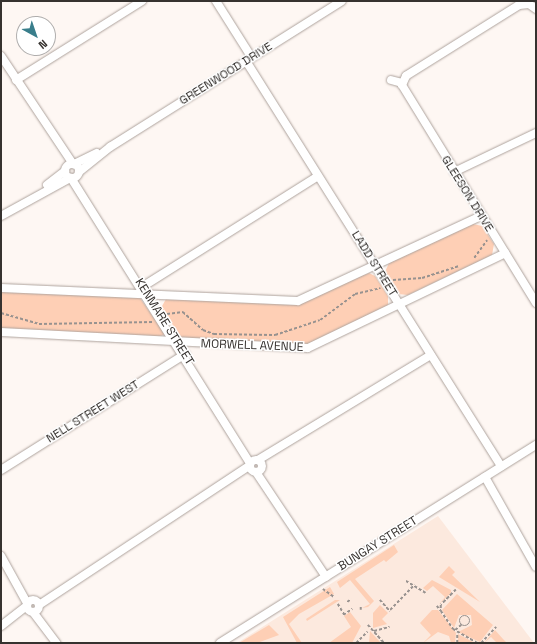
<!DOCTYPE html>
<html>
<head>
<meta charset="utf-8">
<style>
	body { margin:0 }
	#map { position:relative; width:537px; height:644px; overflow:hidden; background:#fef7f3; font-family:"Space Grotesk",sans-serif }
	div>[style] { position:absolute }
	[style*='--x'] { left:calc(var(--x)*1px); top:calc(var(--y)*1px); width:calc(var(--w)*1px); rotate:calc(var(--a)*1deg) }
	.built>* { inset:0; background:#fce9de }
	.green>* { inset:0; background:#fecfb5 }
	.path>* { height:1.5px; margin-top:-0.75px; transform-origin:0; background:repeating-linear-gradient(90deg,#98928f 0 3px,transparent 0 5px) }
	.path>.ring { margin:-0.75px; padding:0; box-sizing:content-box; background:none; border:1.5px solid #98928f; border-radius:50% }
	.roads { filter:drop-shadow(0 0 1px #aea39d) drop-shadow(0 0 1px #aea39d) }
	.minor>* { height:8px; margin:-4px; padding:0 4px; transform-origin:4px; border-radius:4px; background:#fff }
	.minor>.ring { margin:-4px; padding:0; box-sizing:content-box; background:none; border:8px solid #fff; border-radius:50% }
	span { translate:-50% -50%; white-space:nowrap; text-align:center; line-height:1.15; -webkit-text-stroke:3px #fff; paint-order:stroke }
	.street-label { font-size:12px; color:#36322f }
	.frame { position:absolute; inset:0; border:2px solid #36322f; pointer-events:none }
	.north { position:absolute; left:16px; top:16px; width:40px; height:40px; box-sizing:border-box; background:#fff; border:1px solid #afadac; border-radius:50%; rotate:140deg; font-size:11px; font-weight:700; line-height:16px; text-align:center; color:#36322f }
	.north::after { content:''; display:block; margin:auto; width:14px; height:18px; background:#397e8b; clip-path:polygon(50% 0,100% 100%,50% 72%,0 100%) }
</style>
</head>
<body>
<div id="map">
	<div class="built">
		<i style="clip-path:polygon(438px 516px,534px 643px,237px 643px)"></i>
	</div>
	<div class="green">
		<i style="clip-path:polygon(473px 224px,482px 226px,494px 244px,492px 255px,408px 295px,398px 294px,385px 272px,389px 263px)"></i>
		<i style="clip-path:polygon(369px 273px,375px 276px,388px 296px,388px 306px,307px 345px,182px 338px,161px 308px,166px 299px,289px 304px)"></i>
		<i style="clip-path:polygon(1px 291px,140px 298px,165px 334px,159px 337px,1px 329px)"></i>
		<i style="clip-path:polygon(394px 545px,398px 552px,386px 562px,384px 560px,355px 579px,374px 601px,368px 607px,362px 608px,370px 604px,350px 580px,340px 588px,337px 582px)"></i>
		<i style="clip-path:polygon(449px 566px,455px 572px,452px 575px,480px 602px,439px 577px)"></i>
		<i style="clip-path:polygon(432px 580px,451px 590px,451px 593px,439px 604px,445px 597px,433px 586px,427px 591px,423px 588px)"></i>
		<i style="clip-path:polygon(330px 587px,334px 594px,299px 614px,289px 624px,302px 643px,297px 643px,283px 617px)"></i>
		<i style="clip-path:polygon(457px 594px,493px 625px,480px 642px,458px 632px,472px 625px,471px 615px,459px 615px,454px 628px,442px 610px)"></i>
		<i style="clip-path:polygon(335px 600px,340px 600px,307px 621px,306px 619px)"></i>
		<i style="clip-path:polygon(380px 605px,388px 613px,382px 619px,387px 624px,373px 628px,373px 613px)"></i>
		<i style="clip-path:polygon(432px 610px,438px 610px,456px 633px,455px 643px,451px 643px,449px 636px,438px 632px,423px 643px,431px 635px,420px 623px)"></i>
		<i style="clip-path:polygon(350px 612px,361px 626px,352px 643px,329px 643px,351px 627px,344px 616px)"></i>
		<i style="clip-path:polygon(269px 625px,279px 635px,257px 643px,239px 643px)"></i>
		<i style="clip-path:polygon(495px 630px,503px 639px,507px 643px,497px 643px,491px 637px,484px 643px)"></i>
		<i style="clip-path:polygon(370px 631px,381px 643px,369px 643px)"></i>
		<i style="clip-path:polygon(458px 634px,475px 643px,458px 643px)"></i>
	</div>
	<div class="path">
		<i style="--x:474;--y:258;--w:22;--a:-54"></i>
		<i style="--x:393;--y:280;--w:29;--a:-4"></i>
		<i style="--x:422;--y:278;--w:38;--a:-18"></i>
		<i style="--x:1;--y:313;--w:40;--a:16"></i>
		<i style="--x:39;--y:324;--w:114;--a:-1"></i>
		<i style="--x:167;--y:314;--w:16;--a:-7"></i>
		<i style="--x:183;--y:312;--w:27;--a:42"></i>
		<i style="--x:203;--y:330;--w:12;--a:20"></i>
		<i style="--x:214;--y:334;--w:61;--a:0.9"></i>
		<i style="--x:275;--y:335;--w:47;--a:-18.4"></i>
		<i style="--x:320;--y:320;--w:44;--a:-36.6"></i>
		<i style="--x:355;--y:294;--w:26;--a:-13"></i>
		<i style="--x:406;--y:581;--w:23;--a:31"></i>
		<i style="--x:323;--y:589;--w:14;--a:36"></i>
		<i style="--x:456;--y:590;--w:21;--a:135"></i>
		<i style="--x:441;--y:605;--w:6;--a:90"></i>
		<i style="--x:441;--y:611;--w:22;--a:56"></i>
		<i style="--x:453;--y:629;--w:28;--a:30"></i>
		<i style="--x:380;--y:600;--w:15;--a:48"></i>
		<i style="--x:347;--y:602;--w:5;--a:-37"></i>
		<i style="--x:338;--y:604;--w:12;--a:59"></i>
		<i style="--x:437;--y:606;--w:6;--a:51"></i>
		<i style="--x:361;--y:607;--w:3;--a:90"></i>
		<i style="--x:390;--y:610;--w:35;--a:-46"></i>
		<i style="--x:343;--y:615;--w:11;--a:-34"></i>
		<i class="ring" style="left:459.5px;top:615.5px;width:9.5px;height:9.5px"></i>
		<i style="--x:368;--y:625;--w:24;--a:48"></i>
		<i style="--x:455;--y:630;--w:8;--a:-40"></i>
		<i style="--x:374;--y:631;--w:16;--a:-15"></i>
		<i style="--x:356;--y:643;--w:16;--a:-45"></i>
		<i style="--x:457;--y:643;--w:10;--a:-90"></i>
		<i style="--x:481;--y:643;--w:22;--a:-47"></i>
	</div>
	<div class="roads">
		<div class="minor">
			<i style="--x:216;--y:1;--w:67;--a:57.7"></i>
			<i style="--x:536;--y:9;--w:9;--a:-144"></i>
			<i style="--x:529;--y:4;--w:10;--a:174"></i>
			<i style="--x:519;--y:5;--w:133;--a:147.9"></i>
			<i style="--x:406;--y:76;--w:10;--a:114"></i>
			<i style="--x:402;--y:85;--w:256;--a:58.4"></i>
			<i style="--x:1;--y:56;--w:130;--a:56.3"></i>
			<i style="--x:246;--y:61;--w:479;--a:57.8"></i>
			<i style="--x:16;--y:80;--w:149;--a:-32.1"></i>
			<i style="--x:391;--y:80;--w:11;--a:15"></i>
			<i class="ring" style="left:65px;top:164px;width:6px;height:6px"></i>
			<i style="--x:74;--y:164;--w:25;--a:-26"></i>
			<i style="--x:79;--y:172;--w:40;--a:-39"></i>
			<i style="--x:110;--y:147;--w:274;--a:-32.2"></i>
			<i style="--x:454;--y:172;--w:91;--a:-25.4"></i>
			<i style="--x:71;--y:178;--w:337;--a:57.9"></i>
			<i style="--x:47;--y:185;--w:23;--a:-38"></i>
			<i style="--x:1;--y:216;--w:79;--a:-28.8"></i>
			<i style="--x:142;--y:287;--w:208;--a:-32.2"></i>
			<i style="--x:1;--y:288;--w:297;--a:2.5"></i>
			<i style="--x:298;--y:301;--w:202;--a:-24.9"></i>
			<i style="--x:1;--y:332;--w:307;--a:3"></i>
			<i style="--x:308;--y:348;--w:219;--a:-25.7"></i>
			<i class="ring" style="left:250px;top:460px;width:4px;height:4px"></i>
			<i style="--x:258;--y:460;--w:202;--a:-31.3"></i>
			<i style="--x:1;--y:470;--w:218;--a:-32.2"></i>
			<i style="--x:256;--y:472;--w:126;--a:56.3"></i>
			<i style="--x:485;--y:477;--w:103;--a:60.5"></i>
			<i style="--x:1;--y:556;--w:54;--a:61"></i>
			<i class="ring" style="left:27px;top:600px;width:4px;height:4px"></i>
			<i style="--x:39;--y:605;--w:252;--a:-33.5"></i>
			<i style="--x:33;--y:612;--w:39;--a:53"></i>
			<i style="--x:1;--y:626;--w:33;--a:-38"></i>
			<i style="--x:220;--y:643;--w:373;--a:-32.1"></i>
		</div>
	</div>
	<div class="street-label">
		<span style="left:226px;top:74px;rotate:-32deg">GREENWOOD DRIVE</span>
		<span style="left:467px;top:194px;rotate:58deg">GLEESON DRIVE</span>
		<span style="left:374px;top:264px;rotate:58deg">LADD STREET</span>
		<span style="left:164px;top:322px;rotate:58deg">KENMARE STREET</span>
		<span style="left:252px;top:346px;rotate:2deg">MORWELL AVENUE</span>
		<span style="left:93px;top:412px;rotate:-32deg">NELL STREET WEST</span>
		<span style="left:378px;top:544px;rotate:-32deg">BUNGAY STREET</span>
	</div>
	<div class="frame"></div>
	<div class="north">N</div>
</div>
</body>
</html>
